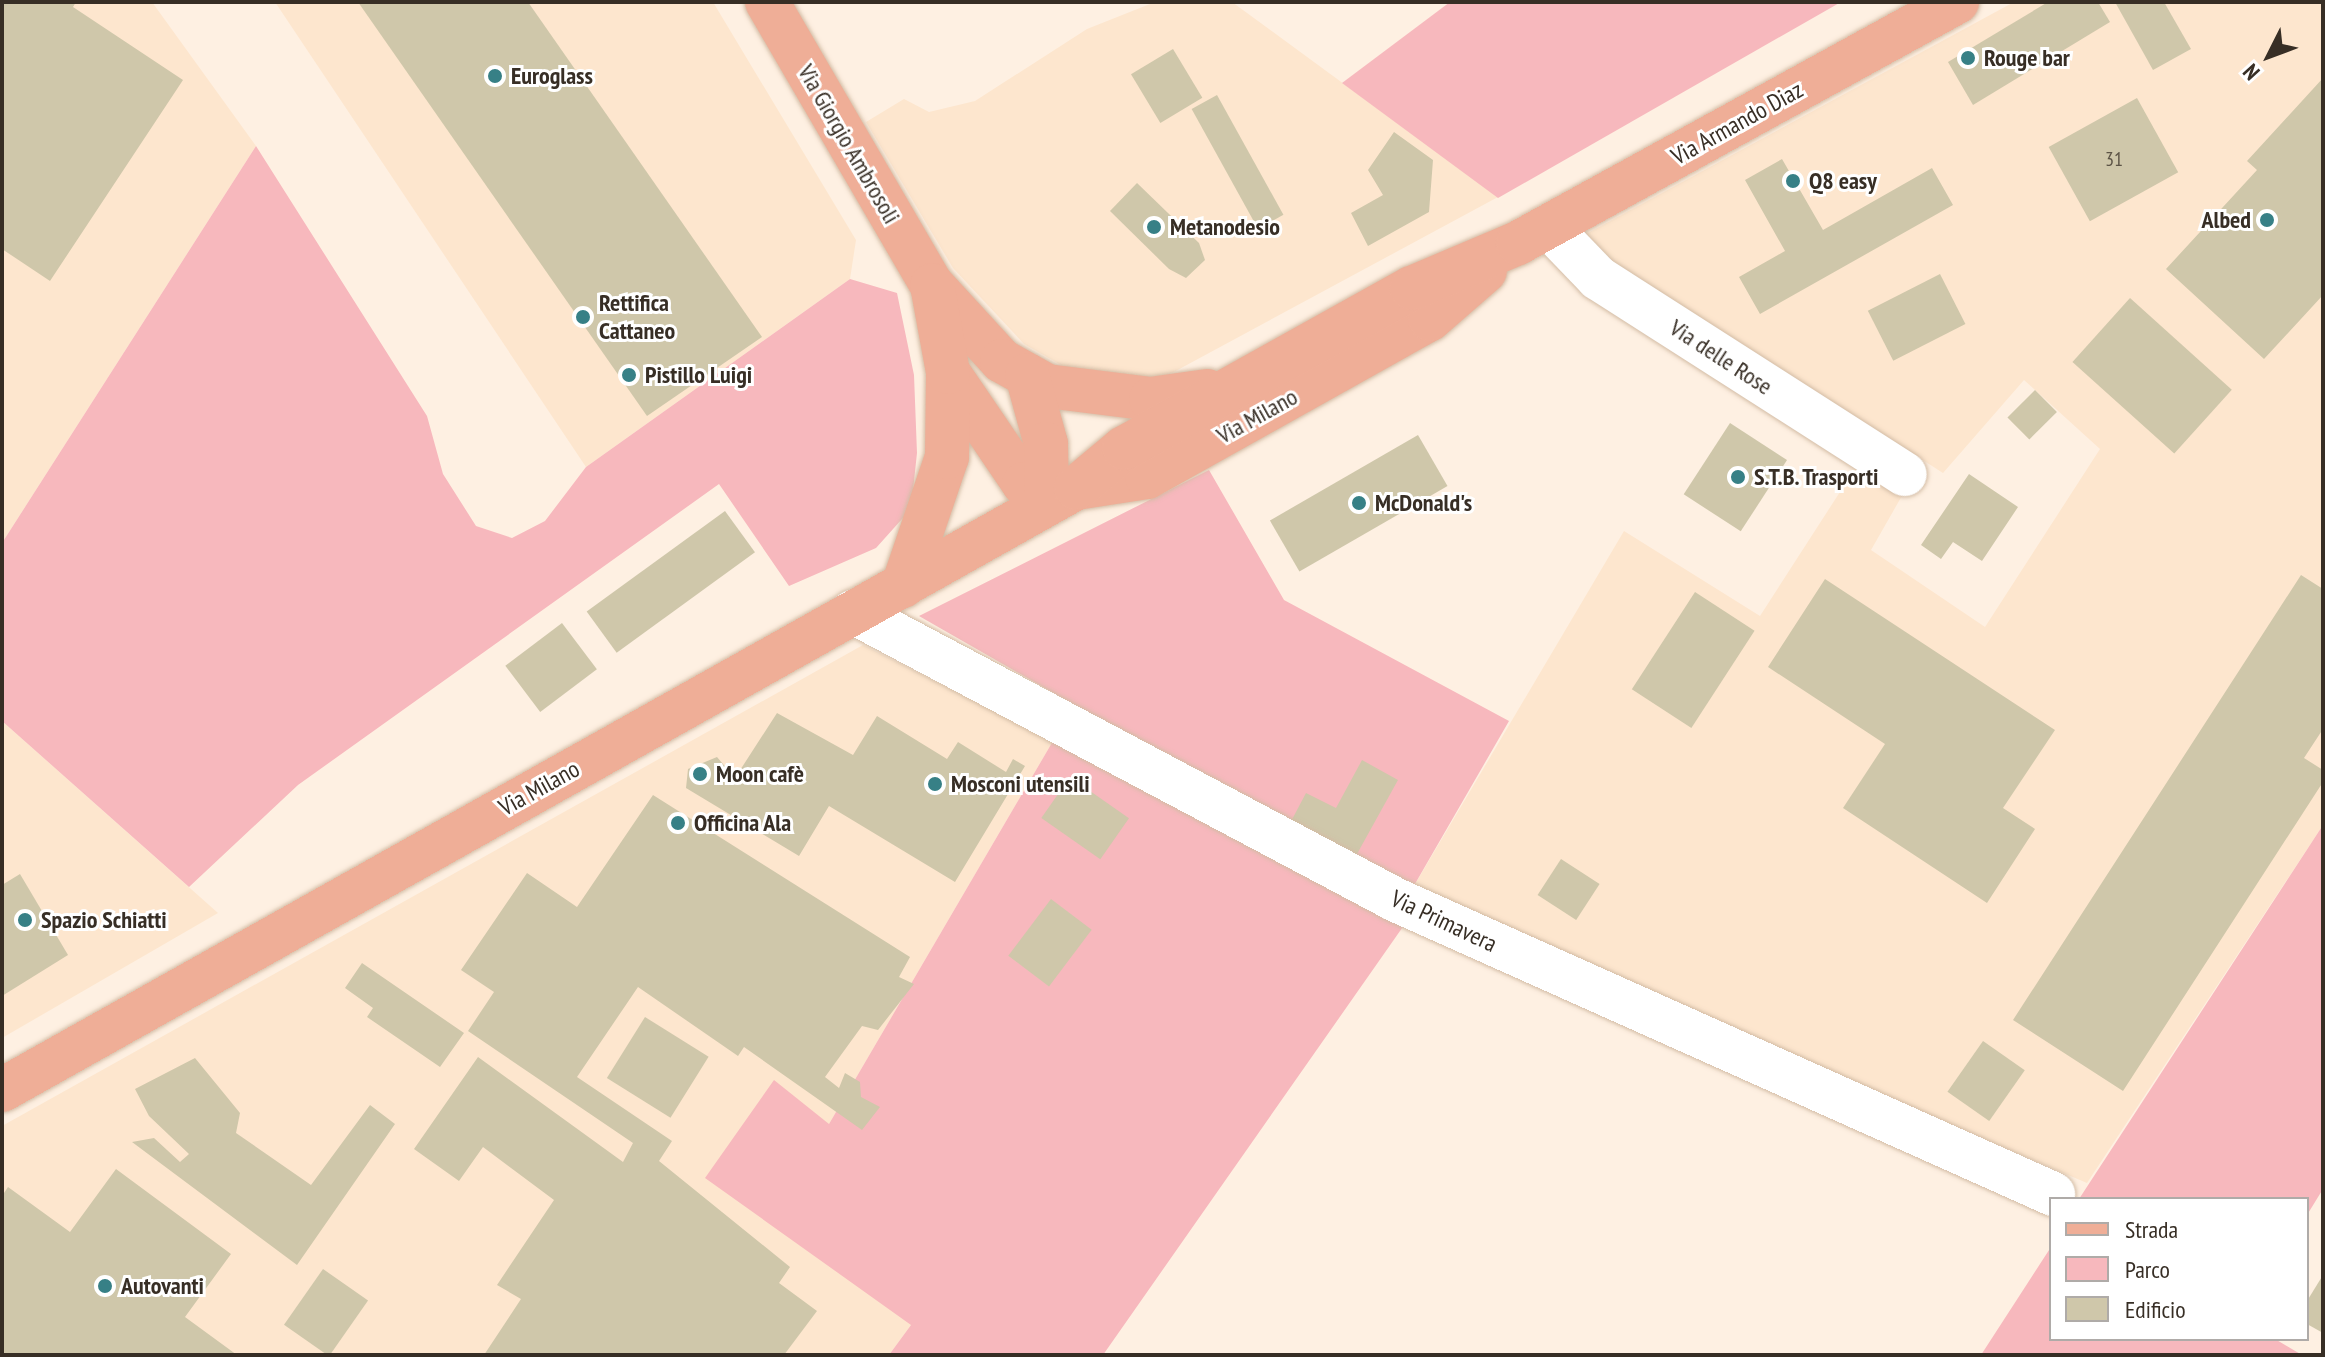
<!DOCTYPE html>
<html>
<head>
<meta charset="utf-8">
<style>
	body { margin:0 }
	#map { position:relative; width:2325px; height:1357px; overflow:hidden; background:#fef0e2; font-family:"PT Sans Narrow",sans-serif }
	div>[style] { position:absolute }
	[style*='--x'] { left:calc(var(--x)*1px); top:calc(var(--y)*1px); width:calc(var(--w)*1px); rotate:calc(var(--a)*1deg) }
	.built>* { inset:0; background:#fde6ce }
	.green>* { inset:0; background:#f7b8bd }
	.building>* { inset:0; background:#cfc7aa; transform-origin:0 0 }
	.roads { filter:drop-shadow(0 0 2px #d3bca5) drop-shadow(0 0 2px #d3bca5) }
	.minor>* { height:44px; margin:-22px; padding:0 22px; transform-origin:22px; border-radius:22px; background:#fff }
	.major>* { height:44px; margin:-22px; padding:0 22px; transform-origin:22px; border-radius:22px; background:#efae97 }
	.dots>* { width:22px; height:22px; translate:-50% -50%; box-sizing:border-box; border:4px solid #fff; border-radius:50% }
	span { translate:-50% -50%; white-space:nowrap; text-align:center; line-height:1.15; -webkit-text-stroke:6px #fff; paint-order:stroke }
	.number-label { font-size:20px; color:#5d5446 }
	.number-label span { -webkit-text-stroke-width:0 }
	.poi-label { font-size:24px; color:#372e25; font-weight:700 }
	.left { translate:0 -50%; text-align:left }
	.right { translate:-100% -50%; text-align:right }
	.street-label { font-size:24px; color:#372e25 }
	.frame { position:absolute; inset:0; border:4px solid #372e25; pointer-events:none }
	.legend { position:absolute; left:2049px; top:1197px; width:260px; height:144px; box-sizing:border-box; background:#fff; border:2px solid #afaba8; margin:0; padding:10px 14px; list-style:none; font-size:24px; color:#372e25 }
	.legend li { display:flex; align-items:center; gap:16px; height:40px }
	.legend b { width:40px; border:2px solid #afaba8 }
	.north { position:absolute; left:2229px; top:16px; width:80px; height:80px; -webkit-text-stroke:6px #fff; paint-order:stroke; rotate:228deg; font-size:22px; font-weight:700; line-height:32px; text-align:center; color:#372e25 }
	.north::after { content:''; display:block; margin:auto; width:28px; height:36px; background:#372e25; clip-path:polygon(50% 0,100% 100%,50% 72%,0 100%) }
</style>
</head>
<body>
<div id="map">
	<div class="built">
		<i style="clip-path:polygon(2px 2px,152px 2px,256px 146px,2px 543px)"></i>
		<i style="clip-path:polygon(275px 2px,713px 2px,856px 240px,850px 279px,586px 467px)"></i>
		<i style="clip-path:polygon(1155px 2px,1232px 2px,1498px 197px,1159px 380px,1068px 369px,1024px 344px,953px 268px,866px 122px,904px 99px,929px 112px,975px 101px,1087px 29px)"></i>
		<i style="clip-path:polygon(2014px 2px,2323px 2px,2323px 825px,2087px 1183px,1408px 896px,1624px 531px,1760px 616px,1858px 464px,1903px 494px,1871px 550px,1985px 627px,2100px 449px,2024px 380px,1943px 473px,1577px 239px)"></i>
		<i style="clip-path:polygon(863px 645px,1053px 741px,829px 1124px,911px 1325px,889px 1355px,2px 1355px,2px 1126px)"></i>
		<i style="clip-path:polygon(2px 721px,218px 913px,2px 1038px)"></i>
	</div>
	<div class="green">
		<i style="clip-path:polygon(1450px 2px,1841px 2px,1498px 198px,1342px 83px)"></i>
		<i style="clip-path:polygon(256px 146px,427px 416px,443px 474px,476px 526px,512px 538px,545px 521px,586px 467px,850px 279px,897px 293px,914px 375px,917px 453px,911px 509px,876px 548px,789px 586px,719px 484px,298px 785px,189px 887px,2px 721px,2px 543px)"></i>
		<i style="clip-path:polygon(1209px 470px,1284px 600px,1509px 721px,1408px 896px,919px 616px)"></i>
		<i style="clip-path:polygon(1053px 741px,1407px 921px,1103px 1355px,889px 1355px,911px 1325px,705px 1178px,774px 1080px,829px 1124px)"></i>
		<i style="clip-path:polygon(2323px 825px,2323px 1189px,2307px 1215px,2307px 1199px,2079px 1199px)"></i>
		<i style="clip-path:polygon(2051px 1247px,2051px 1339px,2275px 1339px,2302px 1355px,1981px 1355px)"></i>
	</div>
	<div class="building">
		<i style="clip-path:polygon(2px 2px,76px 2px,73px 7px,183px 80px,50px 281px,2px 249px)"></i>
		<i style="clip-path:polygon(358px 2px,528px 2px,762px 337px,647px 416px)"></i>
		<i style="clip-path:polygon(2048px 2px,2098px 2px,2110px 22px,1973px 105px,1948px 62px)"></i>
		<i style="clip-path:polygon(2115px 2px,2164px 2px,2191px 49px,2153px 70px)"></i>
		<i style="left:1173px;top:49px;width:57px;height:49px;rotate:59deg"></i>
		<i style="clip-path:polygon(2323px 78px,2323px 295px,2264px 359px,2166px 269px,2257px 170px,2247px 161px)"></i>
		<i style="left:1217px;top:95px;width:137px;height:29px;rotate:61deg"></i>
		<i style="left:2137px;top:98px;width:85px;height:101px;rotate:61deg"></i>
		<i style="clip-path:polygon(1394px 132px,1433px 160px,1429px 212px,1368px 246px,1351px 213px,1383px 195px,1368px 170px)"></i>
		<i style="clip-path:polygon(1782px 159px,1823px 230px,1932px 168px,1953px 205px,1760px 314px,1739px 277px,1785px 251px,1745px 180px)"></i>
		<i style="clip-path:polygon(1137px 183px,1199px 243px,1205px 260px,1186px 278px,1169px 269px,1110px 211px)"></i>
		<i style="left:1940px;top:274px;width:56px;height:81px;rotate:63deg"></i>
		<i style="left:2130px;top:298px;width:137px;height:86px;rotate:42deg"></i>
		<i style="left:2035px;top:390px;width:31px;height:39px;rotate:45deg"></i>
		<i style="left:1730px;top:423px;width:68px;height:85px;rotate:33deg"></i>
		<i style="left:1418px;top:435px;width:59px;height:171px;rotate:60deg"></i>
		<i style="clip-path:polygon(1969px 474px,2018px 507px,1982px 561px,1953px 542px,1941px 559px,1921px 545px)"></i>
		<i style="left:725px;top:511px;width:51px;height:171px;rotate:54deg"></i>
		<i style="clip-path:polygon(2301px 575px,2323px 589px,2323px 729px,2304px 758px,2323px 770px,2323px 782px,2123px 1091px,2013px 1020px)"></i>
		<i style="clip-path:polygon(1825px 579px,2055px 730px,2003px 808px,2035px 829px,1987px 903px,1843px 808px,1885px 744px,1768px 667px)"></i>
		<i style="left:1695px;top:592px;width:71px;height:116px;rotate:33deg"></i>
		<i style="left:562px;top:623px;width:58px;height:71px;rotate:53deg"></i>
		<i style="clip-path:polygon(777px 713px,853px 755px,877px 716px,947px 759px,958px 742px,1006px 772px,1013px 759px,1025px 766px,955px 882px,829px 806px,799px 856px,686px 788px,688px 769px,717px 757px,735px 778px)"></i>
		<i style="clip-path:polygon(1362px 760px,1398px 780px,1352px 863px,1288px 827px,1306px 793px,1336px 808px)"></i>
		<i style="left:1070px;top:777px;width:72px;height:50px;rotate:35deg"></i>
		<i style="clip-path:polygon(653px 795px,910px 957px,899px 977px,914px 984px,878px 1030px,862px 1026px,825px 1077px,839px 1088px,845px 1073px,860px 1082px,861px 1097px,880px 1107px,862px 1130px,744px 1047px,738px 1056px,638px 987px,577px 1077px,672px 1141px,659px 1161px,790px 1267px,779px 1283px,817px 1311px,784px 1355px,484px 1355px,521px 1299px,497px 1285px,554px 1200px,483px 1147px,459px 1181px,414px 1149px,478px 1057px,623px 1162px,633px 1143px,468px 1031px,494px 992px,461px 970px,527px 873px,577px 907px)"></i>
		<i style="left:1561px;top:859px;width:46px;height:43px;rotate:33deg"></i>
		<i style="clip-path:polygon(20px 874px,68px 955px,2px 996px,2px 885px)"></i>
		<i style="left:1051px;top:899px;width:51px;height:71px;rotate:37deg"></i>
		<i style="clip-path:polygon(362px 963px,464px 1033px,440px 1067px,367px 1017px,373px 1008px,345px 988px)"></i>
		<i style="left:645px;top:1017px;width:75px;height:72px;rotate:32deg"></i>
		<i style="left:1983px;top:1041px;width:51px;height:62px;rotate:35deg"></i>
		<i style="clip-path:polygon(195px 1058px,240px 1113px,236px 1133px,311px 1185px,370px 1105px,395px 1124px,297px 1265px,132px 1142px,154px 1138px,180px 1162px,189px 1154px,149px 1116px,135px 1089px)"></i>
		<i style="clip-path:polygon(116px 1169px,231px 1254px,185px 1317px,237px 1355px,2px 1355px,2px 1196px,8px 1187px,70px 1232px)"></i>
		<i style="left:323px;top:1269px;width:55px;height:68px;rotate:35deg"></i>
		<i style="clip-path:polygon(2323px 1275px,2323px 1333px,2307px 1324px,2307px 1301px)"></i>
	</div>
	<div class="roads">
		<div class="minor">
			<i style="--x:1549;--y:227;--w:71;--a:46.1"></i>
			<i style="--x:1598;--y:278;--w:364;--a:32.6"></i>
			<i style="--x:853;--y:612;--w:615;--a:27.94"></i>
			<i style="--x:1396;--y:900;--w:720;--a:24.11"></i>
		</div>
		<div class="major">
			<i style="--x:767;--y:2;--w:328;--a:59.8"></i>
			<i style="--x:932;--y:285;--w:103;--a:47.4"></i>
			<i style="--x:1002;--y:361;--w:51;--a:29.1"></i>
			<i style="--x:1047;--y:386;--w:105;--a:7.1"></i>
			<i style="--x:1151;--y:399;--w:57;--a:-8.1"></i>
			<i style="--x:948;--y:372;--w:135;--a:55.8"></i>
			<i style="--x:1024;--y:484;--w:29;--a:38"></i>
			<i style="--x:1027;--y:375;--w:72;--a:74.6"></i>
			<i style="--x:1046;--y:444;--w:58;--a:89"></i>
			<i style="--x:1076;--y:488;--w:72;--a:-8.8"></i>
			<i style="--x:1147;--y:477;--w:324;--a:-29.2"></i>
			<i style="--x:1430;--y:319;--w:73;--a:-41.1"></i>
			<i style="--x:903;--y:586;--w:136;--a:-71.2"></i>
			<i style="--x:947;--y:457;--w:85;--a:-89.3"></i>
			<i style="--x:948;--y:372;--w:88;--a:-100.4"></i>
			<i style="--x:2;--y:1090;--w:1231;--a:-29.27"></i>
			<i style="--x:1076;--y:488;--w:62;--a:-39.8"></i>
			<i style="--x:1124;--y:448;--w:329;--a:-29.1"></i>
			<i style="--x:1412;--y:288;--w:115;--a:-23"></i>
			<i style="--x:1518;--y:243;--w:501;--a:-28.77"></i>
		</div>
	</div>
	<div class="dots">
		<i style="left:1968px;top:58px;background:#378086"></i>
		<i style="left:495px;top:76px;background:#378086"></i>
		<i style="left:1793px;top:181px;background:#378086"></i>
		<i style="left:2267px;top:220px;background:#378086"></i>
		<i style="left:1154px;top:227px;background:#378086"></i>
		<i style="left:583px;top:317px;background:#378086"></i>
		<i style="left:629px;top:375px;background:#378086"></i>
		<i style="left:1738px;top:477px;background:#378086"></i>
		<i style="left:1359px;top:503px;background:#378086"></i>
		<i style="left:700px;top:774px;background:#378086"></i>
		<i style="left:935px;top:784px;background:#378086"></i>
		<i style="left:678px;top:823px;background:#378086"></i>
		<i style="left:25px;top:920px;background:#378086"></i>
		<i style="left:105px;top:1286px;background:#378086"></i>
	</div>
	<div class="number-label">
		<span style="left:2114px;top:159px">31</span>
	</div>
	<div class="poi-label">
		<span class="left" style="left:1984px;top:58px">Rouge bar</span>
		<span class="left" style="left:511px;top:76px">Euroglass</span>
		<span class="left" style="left:1809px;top:181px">Q8 easy</span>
		<span class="right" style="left:2251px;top:220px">Albed</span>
		<span class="left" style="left:1170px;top:227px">Metanodesio</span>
		<span class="left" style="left:599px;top:317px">Rettifica<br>Cattaneo</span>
		<span class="left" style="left:645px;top:375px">Pistillo Luigi</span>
		<span class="left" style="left:1754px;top:477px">S.T.B. Trasporti</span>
		<span class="left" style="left:1375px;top:503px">McDonald's</span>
		<span class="left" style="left:716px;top:774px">Moon cafè</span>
		<span class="left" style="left:951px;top:784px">Mosconi utensili</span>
		<span class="left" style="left:694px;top:823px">Officina Ala</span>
		<span class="left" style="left:41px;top:920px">Spazio Schiatti</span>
		<span class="left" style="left:121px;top:1286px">Autovanti</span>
	</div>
	<div class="street-label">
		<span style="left:1737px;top:123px;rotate:-29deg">Via Armando Diaz</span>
		<span style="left:849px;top:144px;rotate:60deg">Via Giorgio Ambrosoli</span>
		<span style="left:1721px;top:357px;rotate:33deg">Via delle Rose</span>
		<span style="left:1257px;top:416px;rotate:-29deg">Via Milano</span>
		<span style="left:539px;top:788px;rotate:-29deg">Via Milano</span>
		<span style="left:1444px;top:921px;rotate:25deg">Via Primavera</span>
	</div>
	<div class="frame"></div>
	<ul class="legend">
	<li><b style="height:10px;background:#efae97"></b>Strada</li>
	<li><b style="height:22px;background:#f7b8bd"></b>Parco</li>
	<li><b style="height:22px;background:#cfc7aa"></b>Edificio</li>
	</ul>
	<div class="north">N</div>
</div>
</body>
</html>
